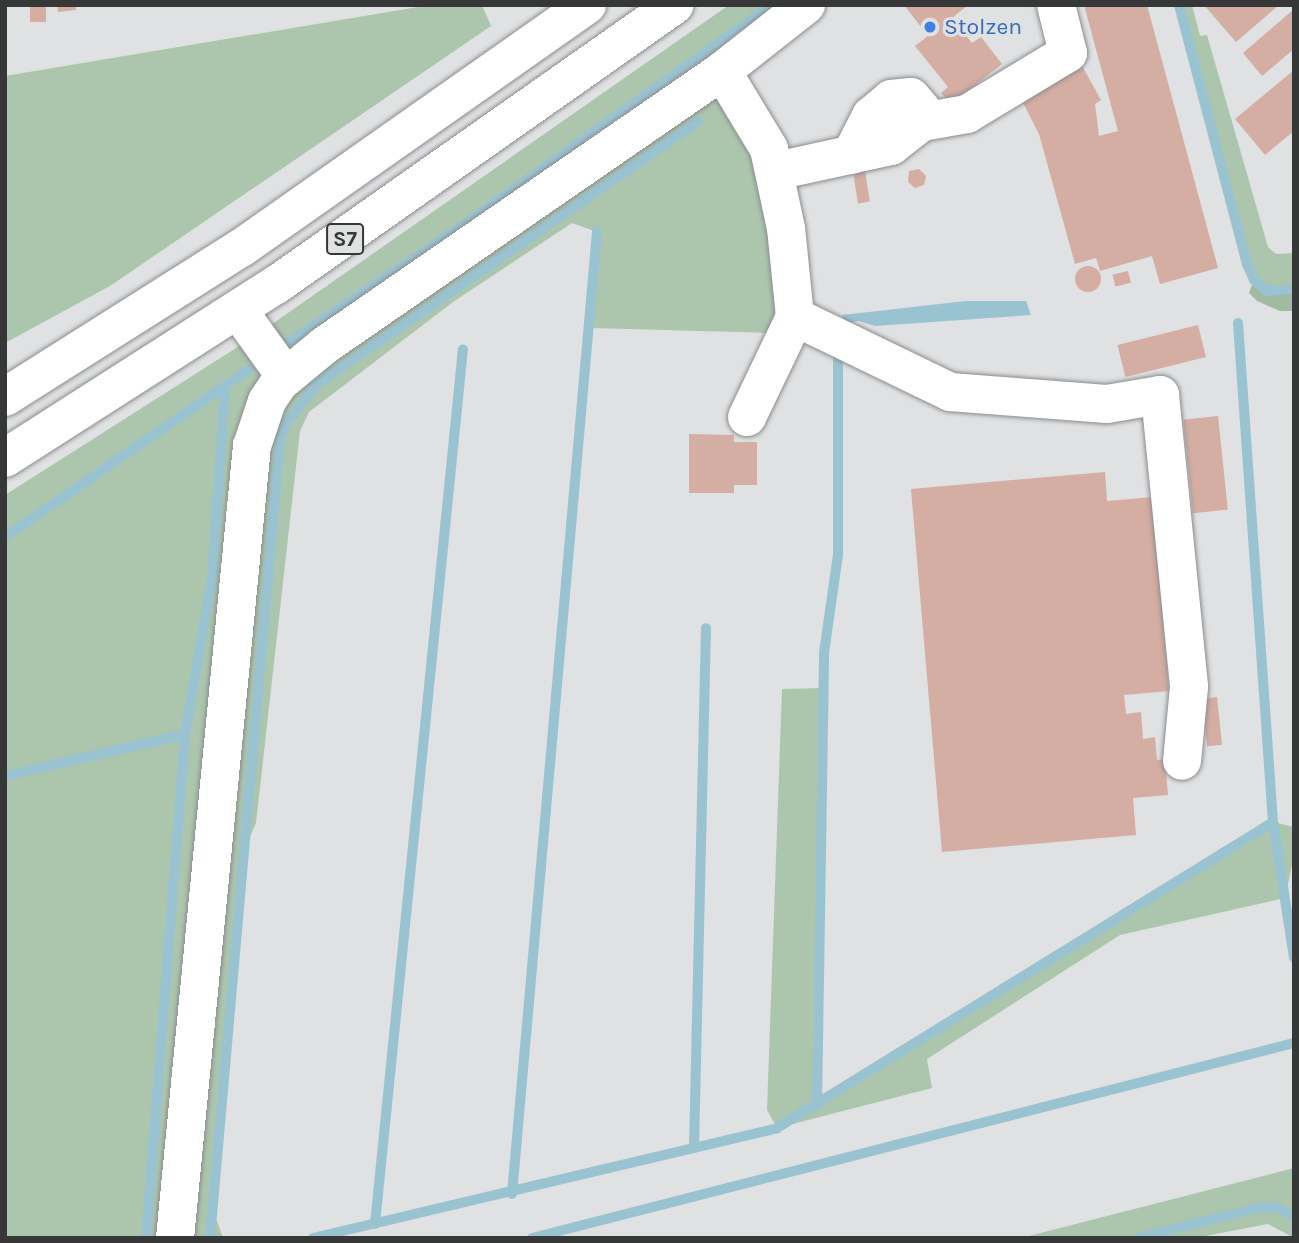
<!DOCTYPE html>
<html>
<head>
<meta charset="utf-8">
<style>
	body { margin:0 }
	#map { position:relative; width:1299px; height:1243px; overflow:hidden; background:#dfe1e2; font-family:Karla,sans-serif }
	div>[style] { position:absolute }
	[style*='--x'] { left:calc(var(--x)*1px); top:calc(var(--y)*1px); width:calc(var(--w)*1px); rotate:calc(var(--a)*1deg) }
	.green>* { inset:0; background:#acc6ad }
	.forest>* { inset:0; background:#a0bba1 }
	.water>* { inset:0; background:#9ac3d1 }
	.stream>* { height:10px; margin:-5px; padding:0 5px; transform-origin:5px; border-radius:5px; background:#9ac3d1 }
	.building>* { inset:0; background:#d4ada3; transform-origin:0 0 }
	.round { border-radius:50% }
	.roads { filter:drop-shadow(0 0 2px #8c8c8e) drop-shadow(0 0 2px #8c8c8e) }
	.minor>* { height:38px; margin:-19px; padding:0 19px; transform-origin:19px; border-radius:19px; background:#fff }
	.highway>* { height:38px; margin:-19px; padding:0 19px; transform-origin:19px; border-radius:19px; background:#fff }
	.dots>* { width:19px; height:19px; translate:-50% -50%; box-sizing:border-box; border:4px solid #dfe1e2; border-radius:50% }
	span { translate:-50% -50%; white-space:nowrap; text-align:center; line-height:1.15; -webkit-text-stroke:6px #dfe1e2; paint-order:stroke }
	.shield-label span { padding:2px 5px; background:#dfe1e2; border:2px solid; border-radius:5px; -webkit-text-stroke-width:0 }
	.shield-label { font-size:21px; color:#363737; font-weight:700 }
	.shop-label { font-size:23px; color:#366cbe }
	.left { translate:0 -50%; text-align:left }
	.frame { position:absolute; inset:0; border:7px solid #363737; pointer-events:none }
</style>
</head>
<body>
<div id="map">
	<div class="green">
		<i style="clip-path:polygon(430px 5px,482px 5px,491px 26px,110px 286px,5px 343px,5px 76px)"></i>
		<i style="clip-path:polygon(729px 5px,806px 5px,722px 71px,777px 178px,775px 333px,591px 328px,597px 232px,572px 223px,453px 302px,309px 412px,300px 431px,256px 823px,244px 850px,212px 1207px,223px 1238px,5px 1238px,5px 495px,255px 336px)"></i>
		<i style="clip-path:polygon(1179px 5px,1192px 5px,1200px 36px,1207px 35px,1268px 247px,1276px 254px,1294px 253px,1294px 289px,1267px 291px,1254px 280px,1247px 264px)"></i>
		<i style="clip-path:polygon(824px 688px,818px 1105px,1273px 822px,1294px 827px,1294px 856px,1285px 898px,1120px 935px,927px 1059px,932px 1088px,777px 1128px,767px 1110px,782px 689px)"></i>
		<i style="clip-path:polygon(1294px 1168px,1294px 1238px,1268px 1224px,1195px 1238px,1021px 1238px)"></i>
	</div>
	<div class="forest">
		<i style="clip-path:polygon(1254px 280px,1267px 291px,1294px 289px,1294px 311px,1280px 311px,1257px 301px,1249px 293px)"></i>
	</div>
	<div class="water">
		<i style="clip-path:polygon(966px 301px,1026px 301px,1031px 315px,875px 326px,859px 321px,845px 323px,842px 315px)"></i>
	</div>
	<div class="stream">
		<i style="--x:1179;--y:5;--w:268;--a:75.3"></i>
		<i style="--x:1247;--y:264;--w:17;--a:66"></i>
		<i style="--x:1254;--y:280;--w:17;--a:40"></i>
		<i style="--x:1267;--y:291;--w:27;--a:-4"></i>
		<i style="--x:1238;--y:323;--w:500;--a:85.99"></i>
		<i style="--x:1273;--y:822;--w:137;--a:81.2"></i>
		<i style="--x:288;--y:343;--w:197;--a:-33.9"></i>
		<i style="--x:452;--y:233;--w:393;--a:-35.5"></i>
		<i style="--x:5;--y:537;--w:295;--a:-34.5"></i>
		<i style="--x:5;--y:776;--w:185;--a:-13.1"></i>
		<i style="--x:817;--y:1106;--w:453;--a:-89.1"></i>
		<i style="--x:824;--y:653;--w:99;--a:-81.9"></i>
		<i style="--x:838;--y:555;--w:199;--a:-90"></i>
		<i style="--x:694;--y:1148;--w:520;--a:-88.68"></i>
		<i style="--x:512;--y:1194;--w:966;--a:-84.95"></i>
		<i style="--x:375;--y:1224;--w:879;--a:-84.26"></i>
		<i style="--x:146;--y:1238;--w:506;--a:-85.58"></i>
		<i style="--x:185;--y:734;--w:158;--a:-80.2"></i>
		<i style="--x:212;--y:578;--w:192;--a:-86.1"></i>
		<i style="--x:210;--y:1238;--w:800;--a:-84.98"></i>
		<i style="--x:280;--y:441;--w:17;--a:-73"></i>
		<i style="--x:285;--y:425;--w:51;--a:-52.2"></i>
		<i style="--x:316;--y:385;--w:464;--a:-34.6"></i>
		<i style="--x:313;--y:1238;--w:477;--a:-13.3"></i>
		<i style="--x:777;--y:1128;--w:583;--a:-31.67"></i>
		<i style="--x:532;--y:1238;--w:787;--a:-14.35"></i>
		<i style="--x:1137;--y:1238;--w:124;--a:-14"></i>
		<i style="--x:1257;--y:1208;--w:19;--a:-3"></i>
		<i style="--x:1276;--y:1207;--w:20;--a:27"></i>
	</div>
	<div class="building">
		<i style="left:30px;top:5px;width:16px;height:17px"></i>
		<i style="clip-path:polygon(57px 5px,76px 5px,76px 10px,58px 12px)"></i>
		<i style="clip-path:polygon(904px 5px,968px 5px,952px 18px,972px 43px,981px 37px,1002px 64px,951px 104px,941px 93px,948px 87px,915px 46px,928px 36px)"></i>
		<i style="clip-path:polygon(1084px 5px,1147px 5px,1218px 268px,1160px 284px,1152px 256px,1100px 271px,1096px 258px,1075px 264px,1039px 134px,1020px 97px,1081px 64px,1101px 100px,1095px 104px,1099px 136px,1118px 131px)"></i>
		<i style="clip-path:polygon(1204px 5px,1279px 5px,1236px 42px)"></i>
		<i style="clip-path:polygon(1294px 9px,1294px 49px,1262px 76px,1243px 53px)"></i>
		<i style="clip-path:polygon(1294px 70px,1294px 131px,1265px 155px,1235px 119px)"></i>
		<i style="clip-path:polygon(919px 169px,926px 176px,924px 185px,915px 188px,908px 182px,909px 171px)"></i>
		<i style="left:865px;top:171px;width:31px;height:12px;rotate:81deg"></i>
		<i class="round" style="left:1075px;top:266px;width:26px;height:26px"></i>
		<i style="left:1128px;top:271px;width:12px;height:16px;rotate:76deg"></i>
		<i style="left:1198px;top:325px;width:33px;height:83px;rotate:76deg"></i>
		<i style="left:1218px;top:416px;width:94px;height:35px;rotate:84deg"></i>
		<i style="clip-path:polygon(689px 434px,734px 435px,734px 442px,757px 442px,757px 485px,734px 485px,734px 493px,689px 493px)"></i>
		<i style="clip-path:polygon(1105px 472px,1107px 501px,1153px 497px,1169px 691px,1124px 695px,1126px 714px,1141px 712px,1143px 739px,1155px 737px,1157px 760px,1165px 759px,1168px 795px,1133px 798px,1136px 835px,942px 852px,911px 489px)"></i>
		<i style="left:1217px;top:697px;width:48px;height:15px;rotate:84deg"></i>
	</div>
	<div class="roads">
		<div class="minor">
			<i style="--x:722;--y:71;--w:91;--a:58.9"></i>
			<i style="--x:769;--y:149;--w:81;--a:77.9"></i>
			<i style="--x:786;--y:228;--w:89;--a:84.2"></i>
			<i style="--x:795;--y:317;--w:111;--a:115.6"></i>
			<i style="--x:851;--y:155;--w:44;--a:-62.9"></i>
			<i style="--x:871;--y:116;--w:26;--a:-40"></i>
			<i style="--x:891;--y:99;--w:20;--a:-6"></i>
			<i style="--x:911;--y:97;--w:17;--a:50"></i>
			<i style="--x:922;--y:110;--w:12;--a:90"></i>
			<i style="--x:776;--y:171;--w:118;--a:-12.3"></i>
			<i style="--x:891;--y:146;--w:39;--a:-38"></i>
			<i style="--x:922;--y:122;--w:46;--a:-10.1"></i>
			<i style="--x:967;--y:114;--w:118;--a:-31.1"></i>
			<i style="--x:1068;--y:53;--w:49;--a:-104"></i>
			<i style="--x:238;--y:310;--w:82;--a:54.4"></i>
			<i style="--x:795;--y:317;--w:172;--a:25.8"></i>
			<i style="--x:950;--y:392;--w:157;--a:4.4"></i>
			<i style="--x:1107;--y:404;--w:54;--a:-9.6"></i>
			<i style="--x:1160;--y:395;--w:293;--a:84.3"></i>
			<i style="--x:1189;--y:687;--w:74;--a:95.4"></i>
			<i style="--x:175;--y:1238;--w:796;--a:-84.45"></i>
			<i style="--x:252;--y:446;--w:47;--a:-71.6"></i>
			<i style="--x:267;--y:401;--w:23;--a:-56"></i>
			<i style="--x:280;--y:382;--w:58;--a:-39.4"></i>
			<i style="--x:325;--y:345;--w:482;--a:-34.6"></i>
			<i style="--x:722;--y:71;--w:107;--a:-38.2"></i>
		</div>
		<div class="highway">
			<i style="--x:5;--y:397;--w:279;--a:-32.3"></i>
			<i style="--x:241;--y:248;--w:423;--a:-35.1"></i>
			<i style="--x:5;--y:458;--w:322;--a:-32.6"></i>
			<i style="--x:276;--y:285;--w:487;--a:-35.1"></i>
		</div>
	</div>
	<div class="dots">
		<i style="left:930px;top:27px;background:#3f7fe0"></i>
	</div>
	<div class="shield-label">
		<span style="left:345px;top:239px">S7</span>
	</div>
	<div class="shop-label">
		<span class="left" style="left:944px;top:27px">Stolzen</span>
	</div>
	<div class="frame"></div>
</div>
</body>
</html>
